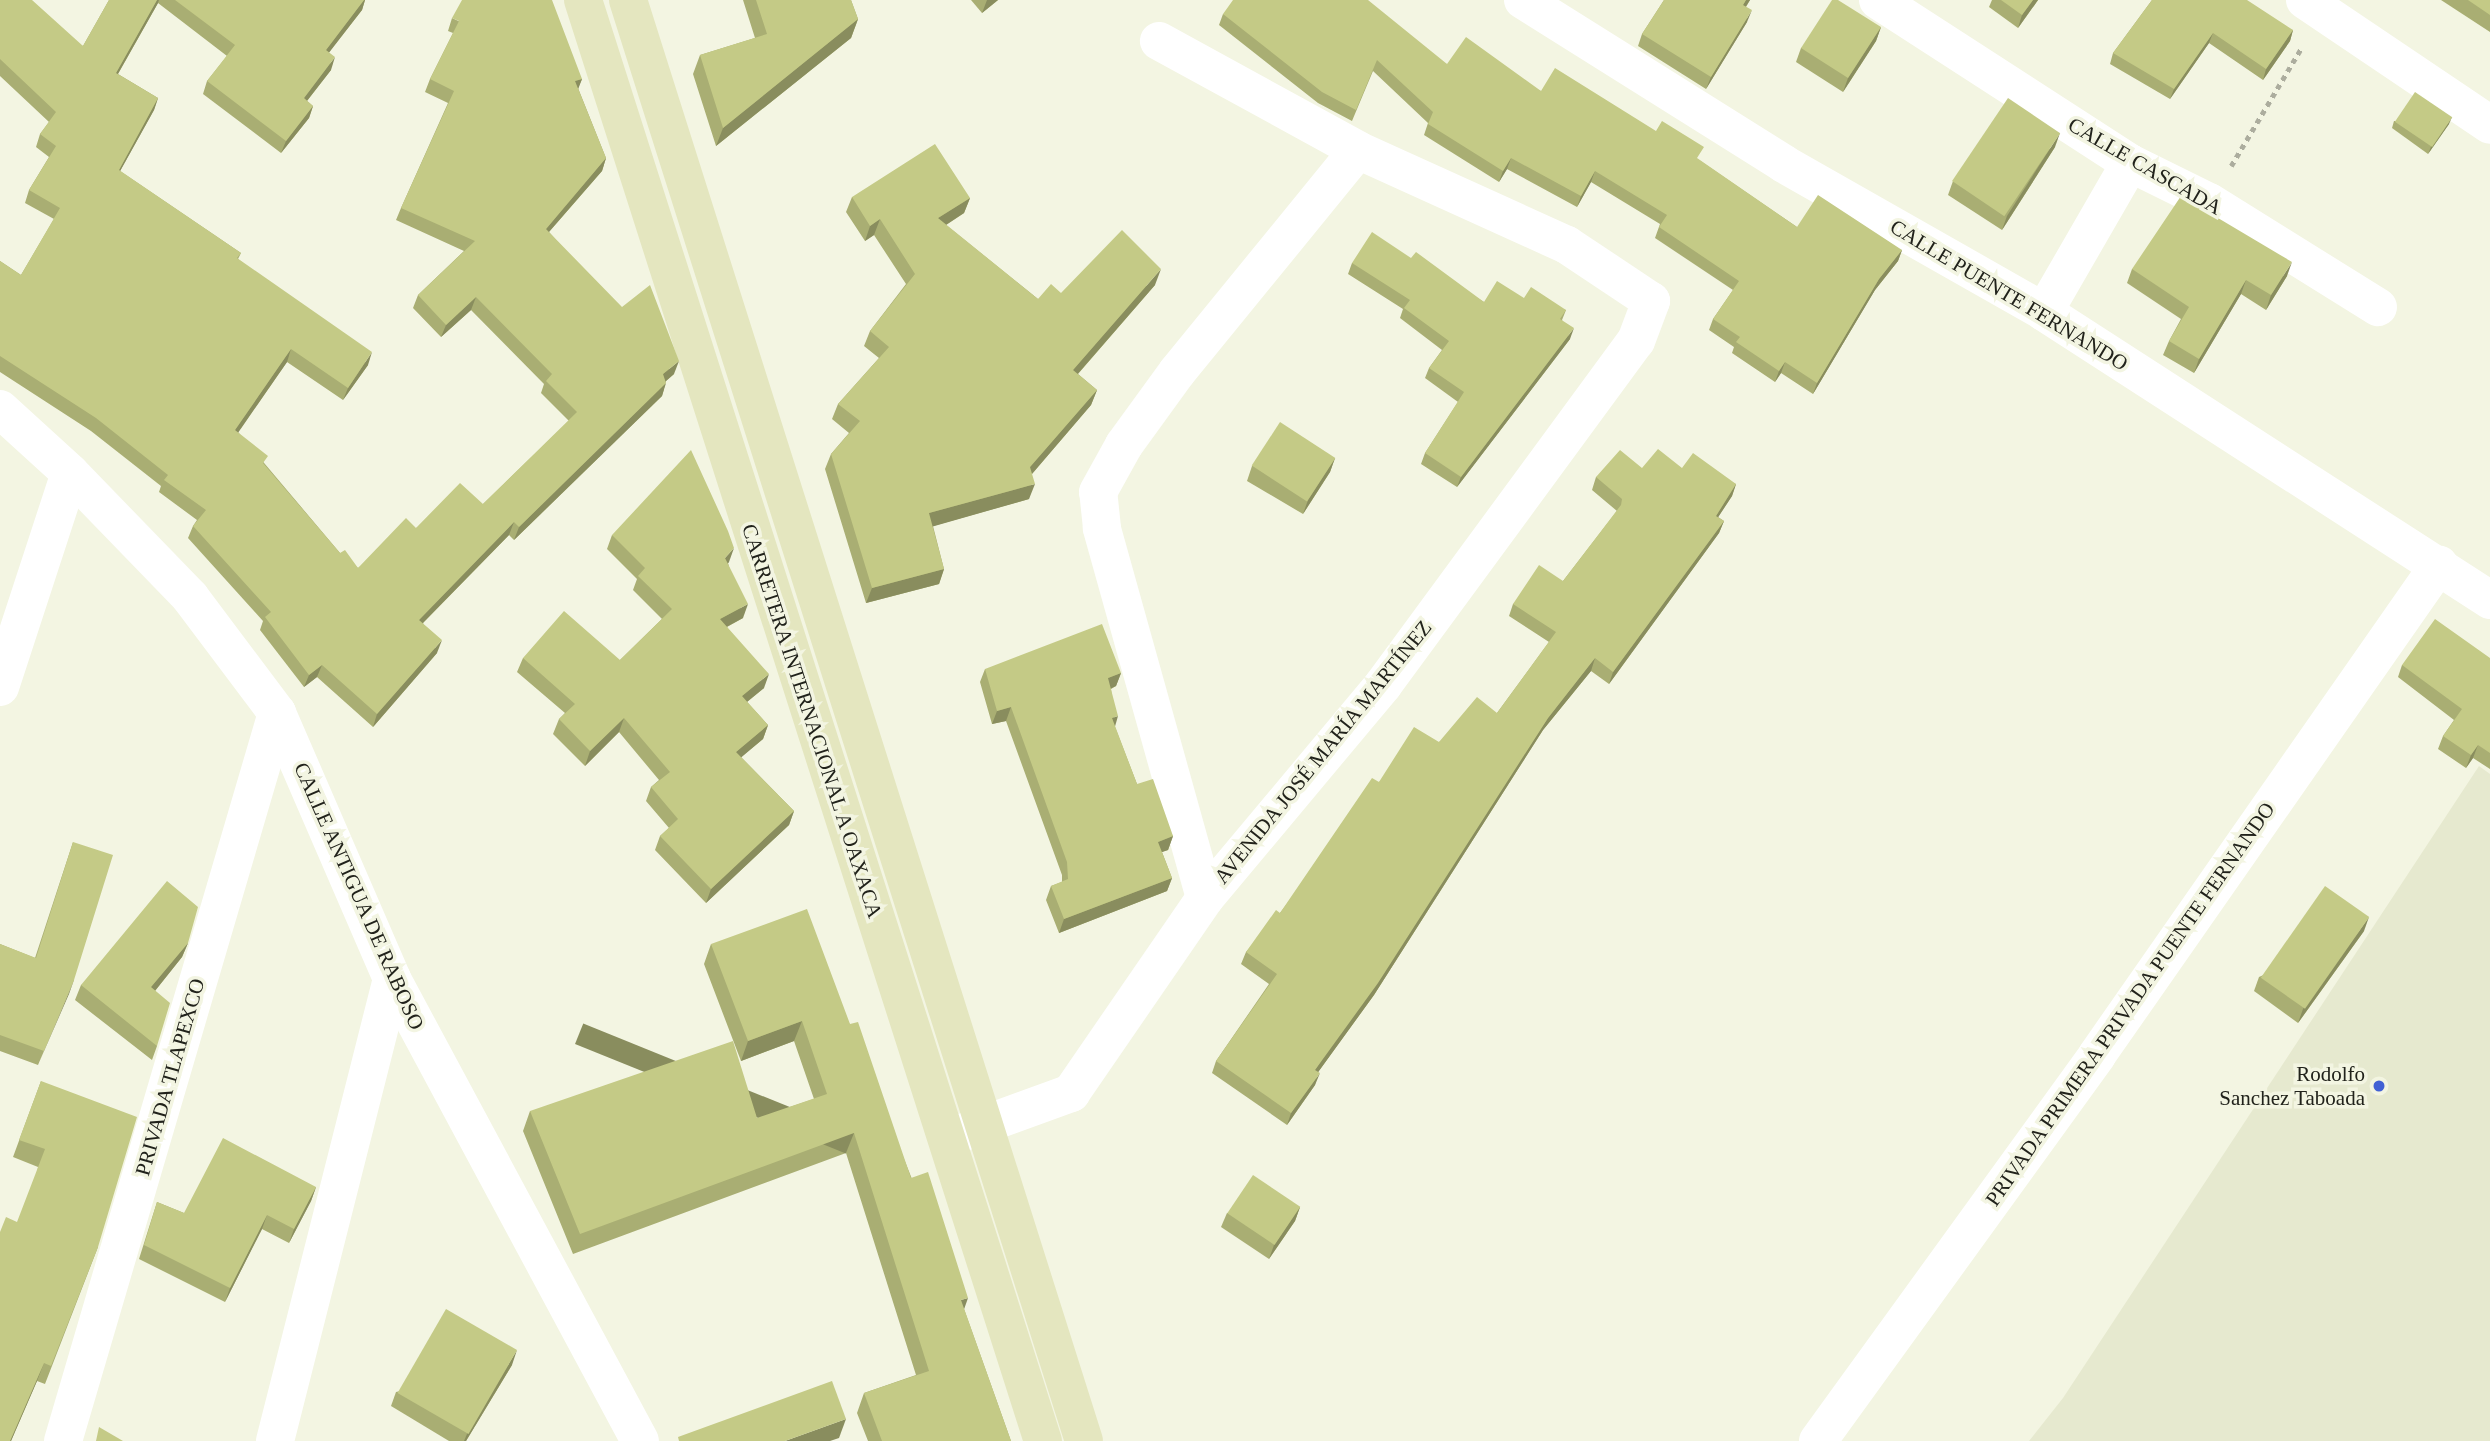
<!DOCTYPE html>
<html>
<head>
<meta charset="utf-8">
<style>
	body { margin:0 }
	#map { position:relative; width:2490px; height:1441px; overflow:hidden; background:#f3f5e2; font-family:"Times New Roman",serif }
	div>[style] { position:absolute }
	[style*='--x'] { left:calc(var(--x)*1px); top:calc(var(--y)*1px); width:calc(var(--w)*1px); rotate:calc(var(--a)*1deg) }
	.built>* { inset:0; background:#e6e9cf }
	.path>* { height:4.5px; margin-top:-2.25px; transform-origin:0; background:repeating-linear-gradient(90deg,#acad9e 0 5px,transparent 0 10px) }
	.street>* { height:38px; margin:-19px; padding:0 19px; transform-origin:19px; border-radius:19px; background:#fff }
	.secondary>* { height:38px; margin:-19px; padding:0 19px; transform-origin:19px; border-radius:19px; background:#e4e6bf }
	.wall>* { inset:0; background:#a9ae73 }
	.shaded-wall>* { inset:0; background:#898d5e; transform-origin:0 0 }
	.building>* { inset:0; background:#c4ca86; transform-origin:0 0 }
	.dots>* { width:19px; height:19px; translate:-50% -50%; box-sizing:border-box; border:4px solid #f3f5e2; border-radius:50% }
	span { translate:-50% -50%; white-space:nowrap; text-align:center; line-height:1.15; -webkit-text-stroke:7px #f3f5e2; paint-order:stroke }
	.street-label { font-size:21px; color:#21221b }
	.poi-label { font-size:21px; color:#21221b }
	.right { translate:-100% -50%; text-align:right }
</style>
</head>
<body>
<div id="map">
	<div class="built">
		<i style="clip-path:polygon(2479px 766px,2490px 774px,2490px 1441px,2029px 1441px,2063px 1398px)"></i>
	</div>
	<div class="path">
		<i style="--x:2231;--y:166;--w:139;--a:-59.2"></i>
	</div>
	<div class="street">
		<i style="--x:1523;--y:0;--w:308;--a:32.1"></i>
		<i style="--x:1784;--y:164;--w:299;--a:29.6"></i>
		<i style="--x:2044;--y:312;--w:531;--a:32.85"></i>
		<i style="--x:1878;--y:0;--w:300;--a:32.9"></i>
		<i style="--x:2130;--y:163;--w:88;--a:26.3"></i>
		<i style="--x:2209;--y:202;--w:199;--a:31.9"></i>
		<i style="--x:2305;--y:0;--w:223;--a:34"></i>
		<i style="--x:2044;--y:312;--w:172;--a:-60"></i>
		<i style="--x:0;--y:409;--w:95;--a:42.4"></i>
		<i style="--x:70;--y:473;--w:173;--a:45.9"></i>
		<i style="--x:190;--y:597;--w:145;--a:53.1"></i>
		<i style="--x:277;--y:713;--w:290;--a:66.6"></i>
		<i style="--x:392;--y:979;--w:524;--a:61.77"></i>
		<i style="--x:0;--y:687;--w:225;--a:-71.9"></i>
		<i style="--x:1205;--y:898;--w:384;--a:-105.6"></i>
		<i style="--x:1102;--y:528;--w:36;--a:-96"></i>
		<i style="--x:1098;--y:492;--w:54;--a:-61"></i>
		<i style="--x:1124;--y:445;--w:90;--a:-54"></i>
		<i style="--x:1177;--y:372;--w:286;--a:-50.8"></i>
		<i style="--x:953;--y:1136;--w:126;--a:-20"></i>
		<i style="--x:1071;--y:1093;--w:237;--a:-55.5"></i>
		<i style="--x:1205;--y:898;--w:278;--a:-50.1"></i>
		<i style="--x:1383;--y:685;--w:427;--a:-53.7"></i>
		<i style="--x:1636;--y:341;--w:43;--a:-69.4"></i>
		<i style="--x:1651;--y:301;--w:101;--a:-146.3"></i>
		<i style="--x:1567;--y:245;--w:230;--a:-155.6"></i>
		<i style="--x:1358;--y:150;--w:227;--a:-151.3"></i>
		<i style="--x:63;--y:1441;--w:759;--a:-73.62"></i>
		<i style="--x:275;--y:1441;--w:477;--a:-75.8"></i>
		<i style="--x:1818;--y:1441;--w:476;--a:-54.1"></i>
		<i style="--x:2097;--y:1055;--w:598;--a:-55.09"></i>
	</div>
	<div class="secondary">
		<i style="--x:583;--y:0;--w:1513;--a:72.3"></i>
		<i style="--x:628;--y:0;--w:1511;--a:72.44"></i>
	</div>
	<div class="wall">
		<i style="clip-path:polygon(0 0,83px 46px,109px 0,365px 0,362px 10px,329px 52px,331px 70px,307px 101px,313px 106px,309px 118px,281px 153px,203px 94px,207px 81px,227px 56px,158px 3px,118px 74px,158px 98px,154px 110px,120px 171px,241px 253px,238px 259px,368px 365px,343px 400px,287px 362px,238px 432px,340px 553px,358px 568px,416px 528px,483px 504px,569px 421px,541px 393px,544px 384px,471px 310px,441px 337px,413px 308px,418px 295px,464px 251px,396px 220px,401px 208px,448px 103px,425px 92px,430px 79px,453px 33px,448px 31px,452px 18px,582px 79px,578px 88px,606px 158px,602px 171px,549px 232px,674px 374px,666px 381px,662px 396px,514px 540px,509px 535px,423px 623px,437px 653px,373px 727px,317px 677px,304px 687px,260px 630px,263px 621px,188px 538px,193px 526px,197px 520px,159px 492px,161px 486px,91px 431px,0 372px,0 261px,21px 275px,54px 219px,25px 203px,29px 190px,49px 157px,36px 147px,40px 134px,49px 122px,0 76px)"></i>
		<i style="clip-path:polygon(743px 0,851px 0,858px 19px,851px 38px,716px 146px,693px 74px,700px 55px,755px 38px)"></i>
		<i style="clip-path:polygon(971px 0,998px 0,982px 13px)"></i>
		<i style="clip-path:polygon(1664px 0,1750px 0,1746px 7px,1747px 22px,1706px 89px,1638px 46px,1642px 34px)"></i>
		<i style="clip-path:polygon(1992px 0,2038px 0,2018px 28px,1989px 7px)"></i>
		<i style="clip-path:polygon(2152px 0,2293px 30px,2290px 41px,2263px 80px,2209px 43px,2170px 99px,2110px 64px,2113px 53px)"></i>
		<i style="clip-path:polygon(2441px 0,2490px 0,2490px 32px)"></i>
		<i style="clip-path:polygon(1223px 14px,1447px 64px,1541px 91px,1699px 160px,1797px 227px,1902px 250px,1898px 261px,1875px 290px,1813px 394px,1781px 373px,1775px 382px,1732px 353px,1734px 347px,1709px 330px,1713px 319px,1733px 290px,1655px 238px,1660px 224px,1591px 182px,1577px 207px,1507px 169px,1499px 182px,1424px 135px,1428px 123px,1373px 71px,1352px 121px,1318px 103px,1219px 25px)"></i>
		<i style="clip-path:polygon(1881px 27px,1876px 41px,1843px 92px,1796px 62px,1801px 48px)"></i>
		<i style="clip-path:polygon(2394px 121px,2449px 124px,2428px 154px,2392px 128px)"></i>
		<i style="clip-path:polygon(2055px 147px,2002px 230px,1948px 195px,1953px 181px)"></i>
		<i style="clip-path:polygon(852px 197px,970px 198px,964px 213px,946px 225px,1038px 299px,1061px 293px,1155px 285px,1078px 374px,1097px 390px,1091px 405px,1032px 474px,1029px 499px,933px 526px,944px 569px,939px 584px,866px 603px,825px 469px,831px 454px,849px 433px,832px 419px,838px 404px,879px 358px,864px 346px,870px 331px,906px 284px,874px 235px,865px 241px,846px 212px)"></i>
		<i style="clip-path:polygon(1411px 258px,1484px 302px,1524px 298px,1566px 310px,1562px 320px,1570px 339px,1457px 487px,1421px 464px,1425px 453px,1458px 402px,1425px 378px,1429px 368px,1442px 350px,1400px 318px,1403px 309px,1348px 274px,1352px 263px)"></i>
		<i style="clip-path:polygon(2132px 269px,2287px 276px,2266px 310px,2241px 294px,2194px 373px,2163px 355px,2169px 341px,2181px 319px,2127px 283px)"></i>
		<i style="clip-path:polygon(1335px 458px,1330px 472px,1303px 514px,1247px 481px,1252px 466px)"></i>
		<i style="clip-path:polygon(1642px 468px,1682px 468px,1736px 484px,1732px 496px,1718px 517px,1724px 521px,1719px 533px,1609px 684px,1591px 671px,1543px 730px,1374px 995px,1318px 1072px,1315px 1085px,1287px 1125px,1212px 1073px,1216px 1061px,1269px 984px,1241px 964px,1246px 952px,1280px 913px,1379px 782px,1439px 742px,1497px 713px,1549px 642px,1509px 616px,1513px 604px,1563px 581px,1617px 511px,1592px 490px,1596px 477px)"></i>
		<i style="clip-path:polygon(612px 535px,729px 562px,728px 563px,743px 618px,727px 627px,764px 688px,747px 702px,768px 725px,763px 739px,741px 757px,794px 811px,789px 825px,706px 903px,655px 850px,660px 836px,669px 828px,646px 801px,651px 787px,659px 780px,619px 732px,585px 766px,553px 734px,559px 719px,565px 713px,517px 672px,523px 658px,620px 660px,662px 619px,633px 590px,637px 579px,607px 549px)"></i>
		<i style="clip-path:polygon(2490px 658px,2490px 769px,2473px 758px,2466px 768px,2438px 749px,2443px 736px,2454px 720px,2398px 677px,2402px 665px)"></i>
		<i style="clip-path:polygon(985px 669px,1121px 673px,1116px 686px,1111px 689px,1115px 727px,1137px 784px,1173px 836px,1168px 850px,1162px 852px,1172px 878px,1167px 891px,1059px 933px,1046px 900px,1051px 886px,1062px 882px,1062px 875px,1006px 721px,992px 724px,980px 682px)"></i>
		<i style="clip-path:polygon(73px 842px,74px 980px,38px 1065px,0 1051px,0 944px,35px 958px)"></i>
		<i style="clip-path:polygon(2364px 931px,2298px 1023px,2254px 991px,2259px 977px)"></i>
		<i style="clip-path:polygon(188px 943px,182px 957px,155px 991px,157px 1046px,152px 1060px,75px 1000px,81px 985px)"></i>
		<i style="clip-path:polygon(711px 944px,850px 1024px,964px 1309px,1011px 1441px,868px 1441px,857px 1413px,864px 1393px,916px 1375px,846px 1153px,573px 1254px,523px 1131px,530px 1111px,757px 1118px,814px 1099px,794px 1041px,741px 1061px,704px 964px)"></i>
		<i style="clip-path:polygon(41px 1081px,98px 1247px,45px 1384px,37px 1381px,11px 1441px,0 1441px,38px 1167px,13px 1157px)"></i>
		<i style="clip-path:polygon(316px 1187px,311px 1201px,289px 1243px,262px 1229px,225px 1302px,139px 1259px,157px 1202px,184px 1213px)"></i>
		<i style="clip-path:polygon(1300px 1207px,1295px 1221px,1269px 1259px,1221px 1227px,1227px 1213px)"></i>
		<i style="clip-path:polygon(512px 1365px,466px 1441px,449px 1441px,391px 1406px,396px 1392px)"></i>
	</div>
	<div class="shaded-wall">
		<i style="clip-path:polygon(157px 0,159px 0,158px 3px,111px 86px,116px 73px)"></i>
		<i style="clip-path:polygon(364px 0,365px 0,362px 10px,321px 63px,326px 50px)"></i>
		<i style="clip-path:polygon(987px 0,998px 0,982px 13px)"></i>
		<i style="clip-path:polygon(1746px 0,1750px 0,1739px 17px,1743px 5px)"></i>
		<i style="clip-path:polygon(2033px 0,2038px 0,2018px 28px,2022px 15px)"></i>
		<i style="clip-path:polygon(1752px 10px,1747px 22px,1706px 89px,1711px 77px)"></i>
		<i style="clip-path:polygon(858px 19px,851px 38px,716px 146px,723px 128px)"></i>
		<i style="clip-path:polygon(1881px 27px,1876px 41px,1843px 92px,1848px 78px)"></i>
		<i style="clip-path:polygon(2293px 30px,2290px 41px,2263px 80px,2266px 69px)"></i>
		<i style="clip-path:polygon(2213px 33px,2209px 43px,2170px 99px,2174px 89px)"></i>
		<i style="clip-path:polygon(335px 57px,331px 70px,299px 111px,304px 98px)"></i>
		<i style="clip-path:polygon(582px 79px,577px 92px,575px 81px)"></i>
		<i style="clip-path:polygon(158px 98px,154px 110px,114px 182px,119px 170px)"></i>
		<i style="clip-path:polygon(313px 106px,309px 118px,281px 153px,286px 141px)"></i>
		<i style="clip-path:polygon(2452px 117px,2449px 124px,2428px 154px,2431px 147px)"></i>
		<i style="clip-path:polygon(2060px 133px,2055px 147px,2002px 230px,2007px 216px)"></i>
		<i style="clip-path:polygon(606px 158px,602px 171px,541px 241px,546px 229px)"></i>
		<i style="clip-path:polygon(1511px 158px,1507px 169px,1499px 182px,1503px 171px)"></i>
		<i style="clip-path:polygon(1595px 171px,1591px 182px,1577px 207px,1581px 196px)"></i>
		<i style="clip-path:polygon(970px 198px,964px 213px,932px 234px,938px 218px)"></i>
		<i style="clip-path:polygon(880px 219px,874px 235px,865px 241px,870px 226px)"></i>
		<i style="clip-path:polygon(1902px 250px,1898px 261px,1875px 290px,1813px 394px,1817px 383px,1879px 279px)"></i>
		<i style="clip-path:polygon(2292px 262px,2287px 276px,2266px 310px,2271px 295px)"></i>
		<i style="clip-path:polygon(1161px 269px,1155px 285px,1068px 385px,1073px 370px)"></i>
		<i style="clip-path:polygon(2246px 280px,2241px 294px,2194px 373px,2199px 359px)"></i>
		<i style="clip-path:polygon(476px 297px,471px 310px,441px 337px,446px 325px)"></i>
		<i style="clip-path:polygon(1574px 328px,1570px 339px,1457px 487px,1461px 477px)"></i>
		<i style="clip-path:polygon(291px 349px,287px 362px,231px 443px,235px 430px)"></i>
		<i style="clip-path:polygon(372px 352px,368px 365px,343px 400px,348px 388px)"></i>
		<i style="clip-path:polygon(679px 361px,674px 374px,659px 387px,663px 374px)"></i>
		<i style="clip-path:polygon(1785px 362px,1781px 373px,1775px 382px,1779px 371px)"></i>
		<i style="clip-path:polygon(666px 383px,662px 396px,514px 540px,519px 527px)"></i>
		<i style="clip-path:polygon(1097px 390px,1091px 405px,1025px 482px,1030px 467px)"></i>
		<i style="clip-path:polygon(1335px 458px,1330px 472px,1303px 514px,1308px 500px)"></i>
		<i style="clip-path:polygon(1035px 484px,1029px 499px,924px 529px,929px 513px)"></i>
		<i style="clip-path:polygon(1736px 484px,1732px 496px,1711px 528px,1716px 516px)"></i>
		<i style="clip-path:polygon(1724px 521px,1719px 533px,1609px 684px,1613px 672px)"></i>
		<i style="clip-path:polygon(514px 522px,509px 535px,414px 632px,419px 620px)"></i>
		<i style="clip-path:polygon(734px 548px,729px 562px,720px 572px,725px 558px)"></i>
		<i style="clip-path:polygon(944px 569px,939px 584px,866px 603px,872px 588px)"></i>
		<i style="clip-path:polygon(748px 604px,743px 618px,715px 633px,720px 619px)"></i>
		<i style="clip-path:polygon(442px 640px,437px 653px,373px 727px,377px 714px)"></i>
		<i style="clip-path:polygon(1595px 658px,1591px 671px,1543px 730px,1374px 995px,1311px 1082px,1315px 1070px,1548px 718px)"></i>
		<i style="clip-path:polygon(322px 665px,317px 677px,304px 687px,309px 675px)"></i>
		<i style="clip-path:polygon(1121px 673px,1116px 686px,1103px 692px,1108px 678px)"></i>
		<i style="clip-path:polygon(769px 674px,764px 688px,737px 710px,742px 696px)"></i>
		<i style="clip-path:polygon(1011px 707px,1006px 721px,992px 724px,997px 711px)"></i>
		<i style="clip-path:polygon(1118px 716px,1114px 730px,1112px 718px)"></i>
		<i style="clip-path:polygon(624px 718px,619px 732px,585px 766px,590px 751px)"></i>
		<i style="clip-path:polygon(768px 725px,763px 739px,731px 766px,736px 752px)"></i>
		<i style="clip-path:polygon(2478px 745px,2473px 758px,2466px 768px,2471px 755px)"></i>
		<i style="clip-path:polygon(794px 811px,789px 825px,706px 903px,711px 889px)"></i>
		<i style="clip-path:polygon(1173px 836px,1168px 850px,1153px 855px,1158px 842px)"></i>
		<i style="clip-path:polygon(1172px 878px,1167px 891px,1059px 933px,1064px 919px)"></i>
		<i style="clip-path:polygon(2369px 917px,2364px 931px,2298px 1023px,2303px 1009px)"></i>
		<i style="clip-path:polygon(188px 943px,182px 957px,146px 1002px,151px 987px)"></i>
		<i style="clip-path:polygon(74px 980px,69px 994px,38px 1065px,44px 1051px)"></i>
		<i style="clip-path:polygon(802px 1021px,794px 1041px,741px 1061px,748px 1041px)"></i>
		<i style="clip-path:polygon(1320px 1073px,1315px 1085px,1287px 1125px,1291px 1113px)"></i>
		<i style="left:854px;top:1133px;width:22px;height:292px;rotate:112deg"></i>
		<i style="clip-path:polygon(316px 1187px,311px 1201px,289px 1243px,294px 1229px)"></i>
		<i style="clip-path:polygon(1300px 1207px,1295px 1221px,1269px 1259px,1274px 1245px)"></i>
		<i style="clip-path:polygon(267px 1215px,262px 1229px,225px 1302px,230px 1288px)"></i>
		<i style="clip-path:polygon(968px 1298px,961px 1318px,961px 1300px)"></i>
		<i style="clip-path:polygon(517px 1350px,512px 1365px,466px 1441px,464px 1441px,467px 1434px)"></i>
		<i style="clip-path:polygon(44px 1363px,37px 1381px,11px 1441px,10px 1441px)"></i>
		<i style="clip-path:polygon(846px 1419px,839px 1438px,830px 1441px,785px 1441px)"></i>
	</div>
	<div class="building">
		<i style="clip-path:polygon(0 0,32px 0,83px 46px,109px 0,157px 0,116px 73px,158px 98px,119px 170px,241px 253px,237px 258px,372px 352px,348px 388px,291px 349px,235px 430px,268px 456px,263px 463px,340px 553px,345px 550px,358px 568px,406px 518px,416px 528px,460px 483px,483px 504px,577px 412px,546px 381px,552px 374px,476px 297px,446px 325px,418px 295px,475px 241px,401px 208px,454px 91px,430px 79px,459px 21px,452px 18px,462px 0,552px 0,582px 79px,575px 81px,606px 158px,546px 229px,622px 307px,650px 285px,679px 361px,663px 374px,666px 383px,519px 527px,514px 522px,419px 620px,442px 640px,377px 714px,322px 665px,309px 675px,265px 617px,271px 612px,193px 526px,206px 510px,164px 480px,168px 475px,96px 418px,0 356px,0 261px,21px 275px,60px 208px,29px 190px,56px 146px,40px 134px,56px 112px,0 59px)"></i>
		<i style="clip-path:polygon(175px 0,364px 0,326px 50px,335px 57px,304px 98px,313px 106px,286px 141px,207px 81px,235px 45px)"></i>
		<i style="clip-path:polygon(756px 0,851px 0,858px 19px,723px 128px,700px 55px,767px 34px)"></i>
		<i style="clip-path:polygon(1233px 0,1368px 0,1447px 64px,1466px 37px,1541px 91px,1555px 68px,1656px 131px,1662px 121px,1704px 147px,1697px 158px,1797px 227px,1818px 195px,1902px 250px,1879px 279px,1817px 383px,1785px 362px,1779px 371px,1736px 342px,1740px 337px,1713px 319px,1739px 281px,1659px 227px,1667px 215px,1595px 171px,1581px 196px,1511px 158px,1503px 171px,1428px 124px,1433px 112px,1377px 60px,1356px 110px,1322px 92px,1223px 14px)"></i>
		<i style="clip-path:polygon(1664px 0,1746px 0,1743px 5px,1752px 10px,1711px 77px,1642px 34px)"></i>
		<i style="clip-path:polygon(1832px 0,1838px 0,1881px 27px,1848px 78px,1801px 48px)"></i>
		<i style="clip-path:polygon(2001px 0,2033px 0,2022px 15px)"></i>
		<i style="clip-path:polygon(2152px 0,2247px 0,2293px 30px,2266px 69px,2213px 33px,2174px 89px,2113px 53px)"></i>
		<i style="clip-path:polygon(2468px 0,2490px 0,2490px 15px)"></i>
		<i style="left:2415px;top:92px;width:45px;height:36px;rotate:34deg"></i>
		<i style="left:2008px;top:98px;width:63px;height:100px;rotate:34deg"></i>
		<i style="clip-path:polygon(935px 144px,970px 198px,938px 218px,1038px 299px,1051px 284px,1061px 293px,1122px 230px,1161px 269px,1073px 370px,1097px 390px,1030px 467px,1035px 484px,929px 513px,944px 569px,872px 588px,831px 454px,860px 421px,838px 404px,889px 347px,870px 331px,915px 274px,880px 219px,870px 226px,852px 197px)"></i>
		<i style="clip-path:polygon(2181px 196px,2292px 262px,2271px 295px,2246px 280px,2199px 359px,2169px 341px,2189px 307px,2132px 269px)"></i>
		<i style="clip-path:polygon(1372px 232px,1411px 258px,1416px 252px,1484px 302px,1497px 281px,1524px 298px,1531px 287px,1566px 310px,1560px 319px,1574px 328px,1461px 477px,1425px 453px,1464px 392px,1429px 368px,1449px 341px,1404px 308px,1410px 300px,1352px 263px)"></i>
		<i style="left:1280px;top:422px;width:66px;height:52px;rotate:33deg"></i>
		<i style="clip-path:polygon(1658px 449px,1682px 468px,1693px 453px,1736px 484px,1716px 516px,1724px 521px,1613px 672px,1595px 658px,1548px 718px,1378px 983px,1315px 1070px,1320px 1073px,1291px 1113px,1216px 1061px,1277px 974px,1246px 952px,1276px 910px,1280px 913px,1372px 778px,1379px 782px,1414px 727px,1439px 742px,1477px 697px,1497px 713px,1556px 632px,1513px 604px,1539px 565px,1563px 581px,1621px 505px,1622px 499px,1596px 477px,1620px 450px,1642px 468px)"></i>
		<i style="clip-path:polygon(691px 450px,728px 531px,734px 548px,725px 558px,748px 604px,720px 619px,769px 674px,742px 696px,768px 725px,736px 752px,794px 811px,711px 889px,660px 836px,678px 819px,651px 787px,670px 772px,624px 718px,590px 751px,559px 719px,575px 704px,523px 658px,564px 611px,620px 660px,672px 609px,638px 576px,645px 568px,612px 535px)"></i>
		<i style="clip-path:polygon(2435px 619px,2490px 658px,2490px 753px,2478px 745px,2471px 755px,2443px 736px,2462px 709px,2402px 665px)"></i>
		<i style="clip-path:polygon(1102px 624px,1121px 673px,1108px 678px,1118px 716px,1112px 718px,1137px 784px,1153px 779px,1173px 836px,1158px 842px,1172px 878px,1064px 919px,1051px 886px,1068px 879px,1067px 862px,1011px 707px,997px 711px,985px 669px)"></i>
		<i style="clip-path:polygon(73px 842px,113px 855px,74px 980px,44px 1051px,0 1035px,0 944px,36px 958px)"></i>
		<i style="clip-path:polygon(167px 881px,198px 907px,188px 943px,151px 987px,170px 1003px,157px 1046px,81px 985px)"></i>
		<i style="left:2325px;top:886px;width:54px;height:112px;rotate:35deg"></i>
		<i style="clip-path:polygon(807px 909px,850px 1024px,858px 1022px,911px 1178px,928px 1172px,968px 1298px,961px 1300px,1011px 1441px,882px 1441px,864px 1393px,929px 1371px,854px 1133px,580px 1234px,530px 1111px,733px 1041px,757px 1118px,827px 1094px,802px 1021px,748px 1041px,711px 944px)"></i>
		<i style="clip-path:polygon(41px 1081px,137px 1117px,98px 1247px,51px 1366px,44px 1363px,10px 1441px,0 1441px,0 1232px,6px 1217px,17px 1222px,45px 1149px,19px 1140px)"></i>
		<i style="clip-path:polygon(223px 1138px,316px 1187px,294px 1229px,267px 1215px,230px 1288px,144px 1245px,157px 1202px,184px 1213px)"></i>
		<i style="left:1253px;top:1175px;width:57px;height:46px;rotate:34deg"></i>
		<i style="left:446px;top:1309px;width:82px;height:97px;rotate:30deg"></i>
		<i style="clip-path:polygon(832px 1381px,846px 1419px,785px 1441px,679px 1441px,678px 1437px)"></i>
		<i style="clip-path:polygon(99px 1427px,123px 1441px,96px 1441px)"></i>
	</div>
	<div class="dots">
		<i style="left:2379px;top:1086px;background:#4261d4"></i>
	</div>
	<div class="street-label">
		<span style="left:2145px;top:166px;rotate:30deg">CALLE CASCADA</span>
		<span style="left:2009px;top:295px;rotate:31deg">CALLE PUENTE FERNANDO</span>
		<span style="left:812px;top:721px;rotate:72deg">CARRETERA INTERNACIONAL A OAXACA</span>
		<span style="left:1323px;top:752px;rotate:-51deg">AVENIDA JOSÉ MARÍA MARTÍNEZ</span>
		<span style="left:359px;top:896px;rotate:66deg">CALLE ANTIGUA DE RABOSO</span>
		<span style="left:2130px;top:1004px;rotate:-55deg">PRIVADA PRIMERA PRIVADA PUENTE FERNANDO</span>
		<span style="left:170px;top:1077px;rotate:-74deg">PRIVADA TLAPEXCO</span>
	</div>
	<div class="poi-label">
		<span class="right" style="left:2365px;top:1086px">Rodolfo<br>Sanchez Taboada</span>
	</div>
</div>
</body>
</html>
